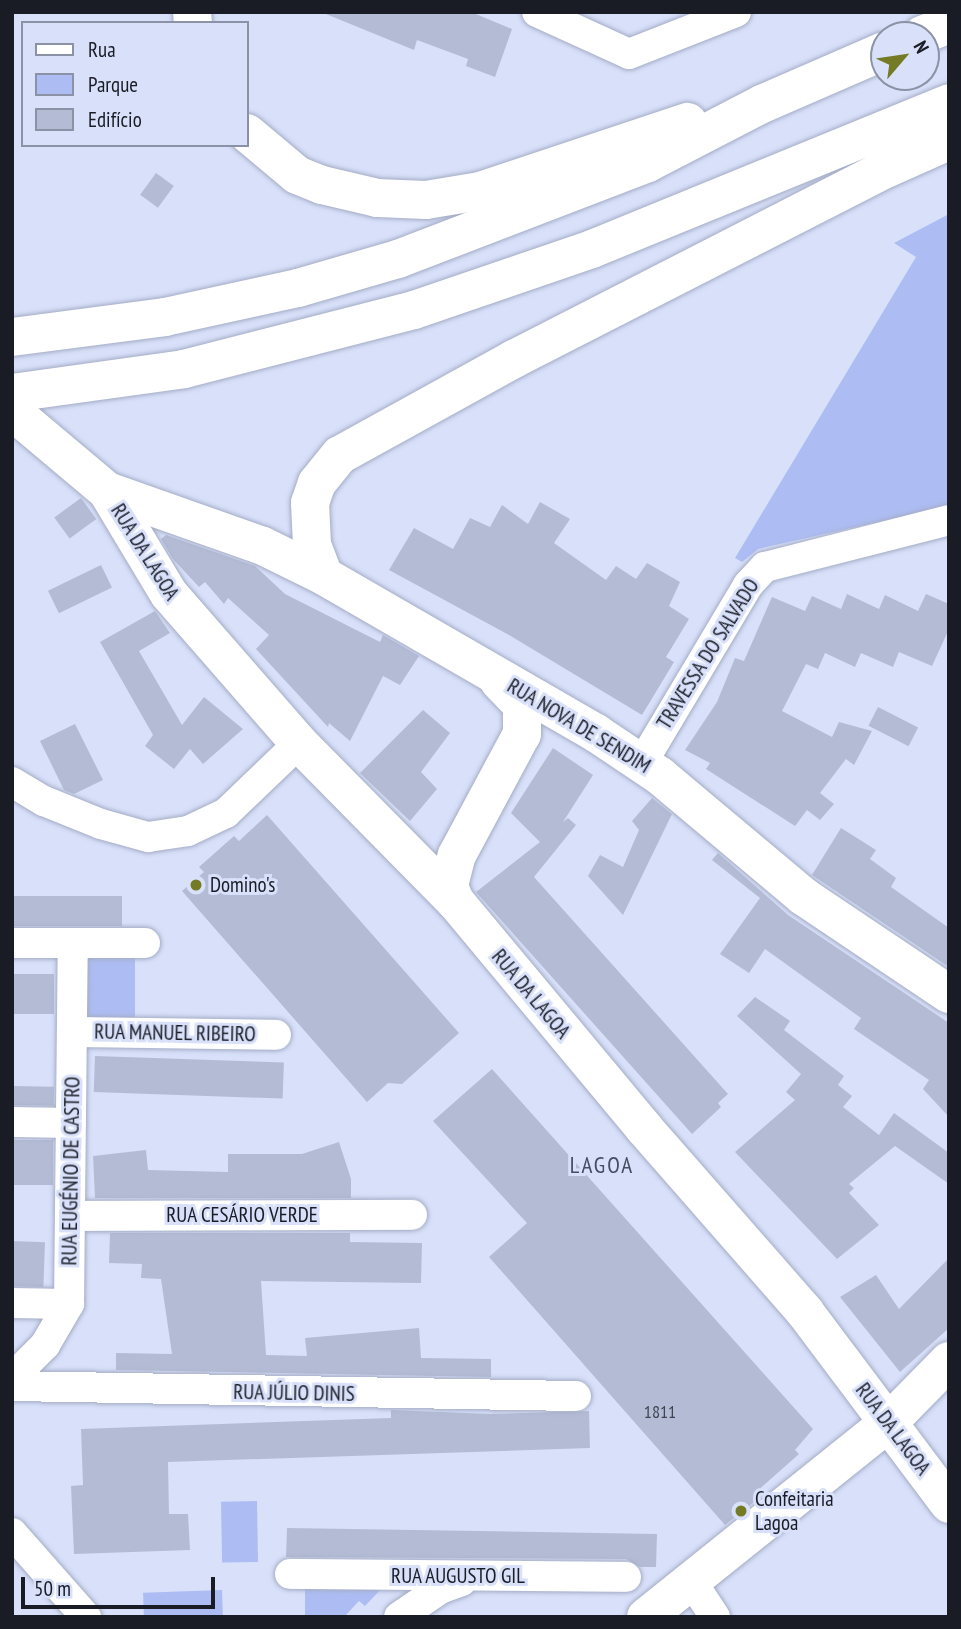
<!DOCTYPE html>
<html>
<head>
<meta charset="utf-8">
<style>
	body { margin:0 }
	#map { position:relative; width:961px; height:1629px; overflow:hidden; background:#d8e0fa; font-family:"PT Sans Narrow",sans-serif }
	div>[style] { position:absolute }
	[style*='--x'] { left:calc(var(--x)*1px); top:calc(var(--y)*1px); width:calc(var(--w)*1px); rotate:calc(var(--a)*1deg) }
	.green>* { inset:0; background:#adbdf3; transform-origin:0 0 }
	.building>* { inset:0; background:#b4bcd5; transform-origin:0 0 }
	.roads { filter:drop-shadow(0 0 2px #a4acc5) drop-shadow(0 0 2px #a4acc5) }
	.street>* { height:30px; margin:-15px; padding:0 15px; transform-origin:15px; border-radius:15px; background:#fff }
	.secondary>* { height:38px; margin:-19px; padding:0 19px; transform-origin:19px; border-radius:19px; background:#fff }
	.primary>* { height:38px; margin:-19px; padding:0 19px; transform-origin:19px; border-radius:19px; background:#fff }
	.highway>* { height:38px; margin:-19px; padding:0 19px; transform-origin:19px; border-radius:19px; background:#fff }
	.dots>* { width:19px; height:19px; translate:-50% -50%; box-sizing:border-box; border:4px solid #d8e0fa; border-radius:50% }
	span { translate:-50% -50%; white-space:nowrap; text-align:center; line-height:1.15; -webkit-text-stroke:6px #d8e0fa; paint-order:stroke }
	.number-label { font-size:18px; color:#404451 }
	.number-label span { -webkit-text-stroke-width:0 }
	.street-label { font-size:21px; color:#191c25 }
	.poi-label { font-size:21px; color:#191c25 }
	.left { translate:0 -50%; text-align:left }
	.neighbourhood-label { font-size:23px; color:#464c62; letter-spacing:2px }
	.frame { position:absolute; inset:0; border:14px solid #191c25; pointer-events:none }
	.legend { position:absolute; left:21px; top:21px; width:228px; height:126px; box-sizing:border-box; background:#d8e0fa; border:2px solid #8c92a5; margin:0; padding:9px 12px; list-style:none; font-size:21px; color:#191c25 }
	.legend li { display:flex; align-items:center; gap:14px; height:35px }
	.legend b { width:35px; border:2px solid #8c92a5 }
	.north { position:absolute; left:870px; top:21px; width:70px; height:70px; box-sizing:border-box; background:#d8e0fa; border:2px solid #8c92a5; border-radius:50%; rotate:61deg; font-size:19px; font-weight:700; line-height:28px; text-align:center; color:#191c25 }
	.north::after { content:''; display:block; margin:auto; width:24px; height:32px; background:#757b24; clip-path:polygon(50% 0,100% 100%,50% 72%,0 100%) }
	.scale { position:absolute; left:21px; top:1577px; width:194px; height:32px; box-sizing:border-box; border:4px solid #191c25; border-top:0; padding-left:9px; font-size:21px; line-height:24px; white-space:nowrap; color:#191c25; -webkit-text-stroke:5px #d8e0fa; paint-order:stroke }
</style>
</head>
<body>
<div id="map">
	<div class="green">
		<i style="clip-path:polygon(949px 214px,949px 506px,758px 549px,742px 562px,735px 558px,916px 257px,894px 243px)"></i>
		<i style="left:83px;top:954px;width:52px;height:67px"></i>
		<i style="left:257px;top:1501px;width:61px;height:36px;rotate:89deg"></i>
		<i style="clip-path:polygon(383px 1587px,365px 1606px,359px 1601px,344px 1617px,305px 1617px,305px 1588px)"></i>
		<i style="left:222px;top:1590px;width:27px;height:79px;rotate:88deg"></i>
	</div>
	<div class="building">
		<i style="clip-path:polygon(321px 12px,471px 12px,512px 29px,495px 77px,466px 66px,468px 59px,417px 40px,414px 50px)"></i>
		<i style="left:156px;top:173px;width:22px;height:27px;rotate:36deg"></i>
		<i style="left:81px;top:498px;width:26px;height:33px;rotate:54deg"></i>
		<i style="clip-path:polygon(540px 502px,570px 519px,554px 543px,606px 580px,616px 566px,636px 579px,647px 563px,680px 582px,669px 606px,689px 619px,666px 657px,674px 662px,642px 715px,509px 635px,389px 570px,414px 528px,453px 549px,470px 518px,490px 527px,502px 505px,528px 524px)"></i>
		<i style="clip-path:polygon(166px 535px,255px 566px,285px 594px,380px 642px,383px 635px,419px 656px,400px 685px,383px 676px,350px 741px,329px 723px,328px 727px,256px 649px,269px 635px,228px 598px,224px 604px,205px 582px,199px 587px,173px 559px,161px 539px)"></i>
		<i style="left:101px;top:565px;width:25px;height:59px;rotate:64deg"></i>
		<i style="clip-path:polygon(847px 594px,879px 609px,885px 595px,918px 611px,926px 594px,949px 604px,949px 629px,932px 666px,899px 652px,893px 667px,861px 653px,855px 667px,825px 653px,818px 669px,806px 664px,782px 711px,832px 737px,839px 722px,872px 731px,854px 765px,846px 759px,820px 793px,834px 804px,820px 820px,807px 810px,795px 826px,706px 769px,710px 763px,685px 750px,717px 702px,735px 658px,744px 661px,772px 597px,805px 611px,812px 596px,841px 609px)"></i>
		<i style="clip-path:polygon(155px 611px,170px 633px,139px 651px,182px 725px,204px 697px,243px 729px,203px 764px,190px 749px,174px 769px,145px 746px,153px 735px,100px 642px)"></i>
		<i style="left:878px;top:707px;width:45px;height:21px;rotate:27deg"></i>
		<i style="clip-path:polygon(423px 710px,450px 733px,421px 772px,437px 789px,410px 821px,360px 773px)"></i>
		<i style="clip-path:polygon(75px 724px,103px 780px,74px 794px,64px 790px,40px 741px)"></i>
		<i style="clip-path:polygon(553px 748px,593px 775px,563px 822px,568px 818px,576px 825px,534px 877px,728px 1094px,718px 1103px,721px 1107px,692px 1134px,476px 892px,540px 842px,511px 813px)"></i>
		<i style="clip-path:polygon(652px 798px,672px 814px,623px 915px,588px 876px,600px 855px,623px 867px,639px 830px,632px 821px)"></i>
		<i style="clip-path:polygon(267px 815px,459px 1033px,402px 1084px,388px 1083px,367px 1102px,182px 891px,204px 872px,199px 867px,234px 836px,239px 841px)"></i>
		<i style="clip-path:polygon(841px 828px,876px 850px,870px 859px,896px 878px,891px 887px,949px 928px,949px 967px,812px 875px)"></i>
		<i style="clip-path:polygon(718px 853px,788px 915px,949px 1023px,949px 1117px,923px 1089px,929px 1080px,854px 1029px,861px 1018px,765px 949px,749px 973px,720px 954px,760px 898px,712px 860px)"></i>
		<i style="left:12px;top:896px;width:110px;height:30px"></i>
		<i style="left:12px;top:974px;width:42px;height:40px"></i>
		<i style="clip-path:polygon(755px 997px,790px 1021px,784px 1030px,844px 1076px,838px 1085px,852px 1096px,843px 1107px,879px 1135px,894px 1113px,949px 1153px,949px 1184px,895px 1146px,849px 1184px,854px 1188px,849px 1193px,879px 1225px,837px 1259px,735px 1152px,795px 1100px,786px 1092px,801px 1074px,737px 1016px)"></i>
		<i style="left:95px;top:1056px;width:189px;height:36px;rotate:2deg"></i>
		<i style="clip-path:polygon(492px 1069px,813px 1429px,795px 1450px,799px 1454px,755px 1493px,759px 1498px,725px 1525px,489px 1257px,527px 1223px,433px 1121px)"></i>
		<i style="left:12px;top:1086px;width:42px;height:19px;rotate:1deg"></i>
		<i style="left:12px;top:1140px;width:41px;height:45px"></i>
		<i style="clip-path:polygon(339px 1142px,351px 1179px,351px 1198px,95px 1198px,93px 1156px,146px 1150px,148px 1170px,228px 1172px,228px 1154px,302px 1154px)"></i>
		<i style="clip-path:polygon(110px 1233px,350px 1233px,350px 1242px,422px 1243px,421px 1283px,261px 1281px,266px 1355px,307px 1356px,305px 1338px,419px 1328px,421px 1358px,491px 1359px,491px 1377px,116px 1370px,116px 1353px,172px 1354px,161px 1279px,141px 1278px,142px 1264px,109px 1263px)"></i>
		<i style="left:12px;top:1241px;width:33px;height:45px;rotate:2deg"></i>
		<i style="clip-path:polygon(949px 1258px,949px 1328px,900px 1372px,840px 1297px,876px 1275px,899px 1309px)"></i>
		<i style="clip-path:polygon(391px 1410px,490px 1414px,589px 1411px,590px 1448px,168px 1462px,169px 1514px,188px 1514px,190px 1550px,74px 1554px,71px 1486px,83px 1485px,81px 1429px,391px 1418px)"></i>
		<i style="clip-path:polygon(287px 1528px,657px 1534px,656px 1567px,640px 1567px,626px 1559px,286px 1557px)"></i>
	</div>
	<div class="roads">
		<div class="street">
			<i style="--x:537;--y:12;--w:101;--a:24.5"></i>
			<i style="--x:629;--y:54;--w:115;--a:-21.4"></i>
			<i style="--x:642;--y:763;--w:207;--a:-59.2"></i>
			<i style="--x:748;--y:585;--w:25;--a:-47"></i>
			<i style="--x:765;--y:567;--w:190;--a:-14.3"></i>
			<i style="--x:12;--y:782;--w:37;--a:31"></i>
			<i style="--x:44;--y:801;--w:61;--a:22"></i>
			<i style="--x:101;--y:824;--w:49;--a:15.5"></i>
			<i style="--x:148;--y:837;--w:40;--a:-8.5"></i>
			<i style="--x:188;--y:831;--w:42;--a:-25.3"></i>
			<i style="--x:226;--y:813;--w:101;--a:-43.8"></i>
			<i style="--x:12;--y:943;--w:133;--a:0"></i>
			<i style="--x:73;--y:1032;--w:203;--a:0.8"></i>
			<i style="--x:12;--y:1122;--w:59;--a:1"></i>
			<i style="--x:72;--y:1216;--w:340;--a:-0.2"></i>
			<i style="--x:12;--y:1303;--w:57;--a:1"></i>
			<i style="--x:12;--y:1378;--w:47;--a:-45"></i>
			<i style="--x:45;--y:1345;--w:48;--a:-59.7"></i>
			<i style="--x:69;--y:1304;--w:361;--a:-89.4"></i>
			<i style="--x:12;--y:1386;--w:564;--a:1.02"></i>
			<i style="--x:12;--y:1533;--w:112;--a:48.6"></i>
			<i style="--x:290;--y:1574;--w:336;--a:0.5"></i>
			<i style="--x:692;--y:1582;--w:42;--a:56.7"></i>
			<i style="--x:399;--y:1617;--w:50;--a:-34.3"></i>
			<i style="--x:440;--y:1589;--w:23;--a:-20"></i>
		</div>
		<div class="secondary">
			<i style="--x:107;--y:491;--w:165;--a:19.4"></i>
			<i style="--x:263;--y:546;--w:68;--a:26.2"></i>
			<i style="--x:324;--y:576;--w:314;--a:30"></i>
			<i style="--x:596;--y:733;--w:77;--a:33.9"></i>
			<i style="--x:660;--y:776;--w:187;--a:40"></i>
			<i style="--x:803;--y:896;--w:176;--a:33.9"></i>
			<i style="--x:455;--y:901;--w:16;--a:-112"></i>
			<i style="--x:449;--y:886;--w:32;--a:-76"></i>
			<i style="--x:457;--y:855;--w:137;--a:-61.8"></i>
			<i style="--x:522;--y:734;--w:29;--a:-90"></i>
			<i style="--x:522;--y:705;--w:33;--a:-134"></i>
			<i style="--x:646;--y:1617;--w:310;--a:-38.7"></i>
			<i style="--x:888;--y:1423;--w:87;--a:-45.5"></i>
		</div>
		<div class="primary">
			<i style="--x:12;--y:411;--w:124;--a:40.1"></i>
			<i style="--x:107;--y:491;--w:120;--a:59"></i>
			<i style="--x:169;--y:594;--w:198;--a:48.9"></i>
			<i style="--x:299;--y:743;--w:222;--a:45.4"></i>
			<i style="--x:455;--y:901;--w:295;--a:50.2"></i>
			<i style="--x:644;--y:1128;--w:244;--a:48.8"></i>
			<i style="--x:805;--y:1312;--w:240;--a:53.1"></i>
		</div>
		<div class="highway">
			<i style="--x:192;--y:12;--w:11;--a:85"></i>
			<i style="--x:922;--y:35;--w:29;--a:-22"></i>
			<i style="--x:247;--y:133;--w:65;--a:40"></i>
			<i style="--x:297;--y:175;--w:27;--a:22"></i>
			<i style="--x:322;--y:185;--w:57;--a:13.3"></i>
			<i style="--x:377;--y:198;--w:49;--a:2.3"></i>
			<i style="--x:426;--y:200;--w:55;--a:-9.5"></i>
			<i style="--x:480;--y:191;--w:219;--a:-18.4"></i>
			<i style="--x:12;--y:337;--w:154;--a:-7.4"></i>
			<i style="--x:165;--y:317;--w:136;--a:-12.3"></i>
			<i style="--x:298;--y:288;--w:104;--a:-16.2"></i>
			<i style="--x:398;--y:259;--w:268;--a:-21"></i>
			<i style="--x:648;--y:163;--w:128;--a:-27.4"></i>
			<i style="--x:762;--y:104;--w:133;--a:-23.5"></i>
			<i style="--x:12;--y:393;--w:174;--a:-7.9"></i>
			<i style="--x:184;--y:369;--w:237;--a:-14.4"></i>
			<i style="--x:414;--y:310;--w:188;--a:-18.9"></i>
			<i style="--x:592;--y:249;--w:386;--a:-22.2"></i>
			<i style="--x:324;--y:576;--w:33;--a:-111"></i>
			<i style="--x:312;--y:545;--w:42;--a:-92.7"></i>
			<i style="--x:310;--y:503;--w:21;--a:-71"></i>
			<i style="--x:317;--y:483;--w:36;--a:-51"></i>
			<i style="--x:340;--y:455;--w:199;--a:-28.9"></i>
			<i style="--x:514;--y:359;--w:408;--a:-27.1"></i>
			<i style="--x:877;--y:173;--w:79;--a:-24"></i>
		</div>
	</div>
	<div class="dots">
		<i style="left:196px;top:885px;background:#757b24"></i>
		<i style="left:741px;top:1511px;background:#757b24"></i>
	</div>
	<div class="number-label">
		<span style="left:660px;top:1412px">1811</span>
	</div>
	<div class="street-label">
		<span style="left:145px;top:552px;rotate:58deg">RUA DA LAGOA</span>
		<span style="left:708px;top:654px;rotate:-58deg">TRAVESSA DO SALVADO</span>
		<span style="left:579px;top:726px;rotate:31deg">RUA NOVA DE SENDIM</span>
		<span style="left:531px;top:994px;rotate:50deg">RUA DA LAGOA</span>
		<span style="left:175px;top:1033px;rotate:1deg">RUA MANUEL RIBEIRO</span>
		<span style="left:71px;top:1171px;rotate:-89deg">RUA EUGÉNIO DE CASTRO</span>
		<span style="left:242px;top:1215px">RUA CESÁRIO VERDE</span>
		<span style="left:294px;top:1393px;rotate:1deg">RUA JÚLIO DINIS</span>
		<span style="left:893px;top:1429px;rotate:53deg">RUA DA LAGOA</span>
		<span style="left:458px;top:1576px">RUA AUGUSTO GIL</span>
	</div>
	<div class="poi-label">
		<span class="left" style="left:210px;top:885px">Domino's</span>
		<span class="left" style="left:755px;top:1511px">Confeitaria<br>Lagoa</span>
	</div>
	<div class="neighbourhood-label">
		<span style="left:602px;top:1165px">LAGOA</span>
	</div>
	<div class="frame"></div>
	<ul class="legend">
	<li><b style="height:9px;background:#fff"></b>Rua</li>
	<li><b style="height:19px;background:#adbdf3"></b>Parque</li>
	<li><b style="height:19px;background:#b4bcd5"></b>Edifício</li>
	</ul>
	<div class="north">N</div>
	<div class="scale">50 m</div>
</div>
</body>
</html>
